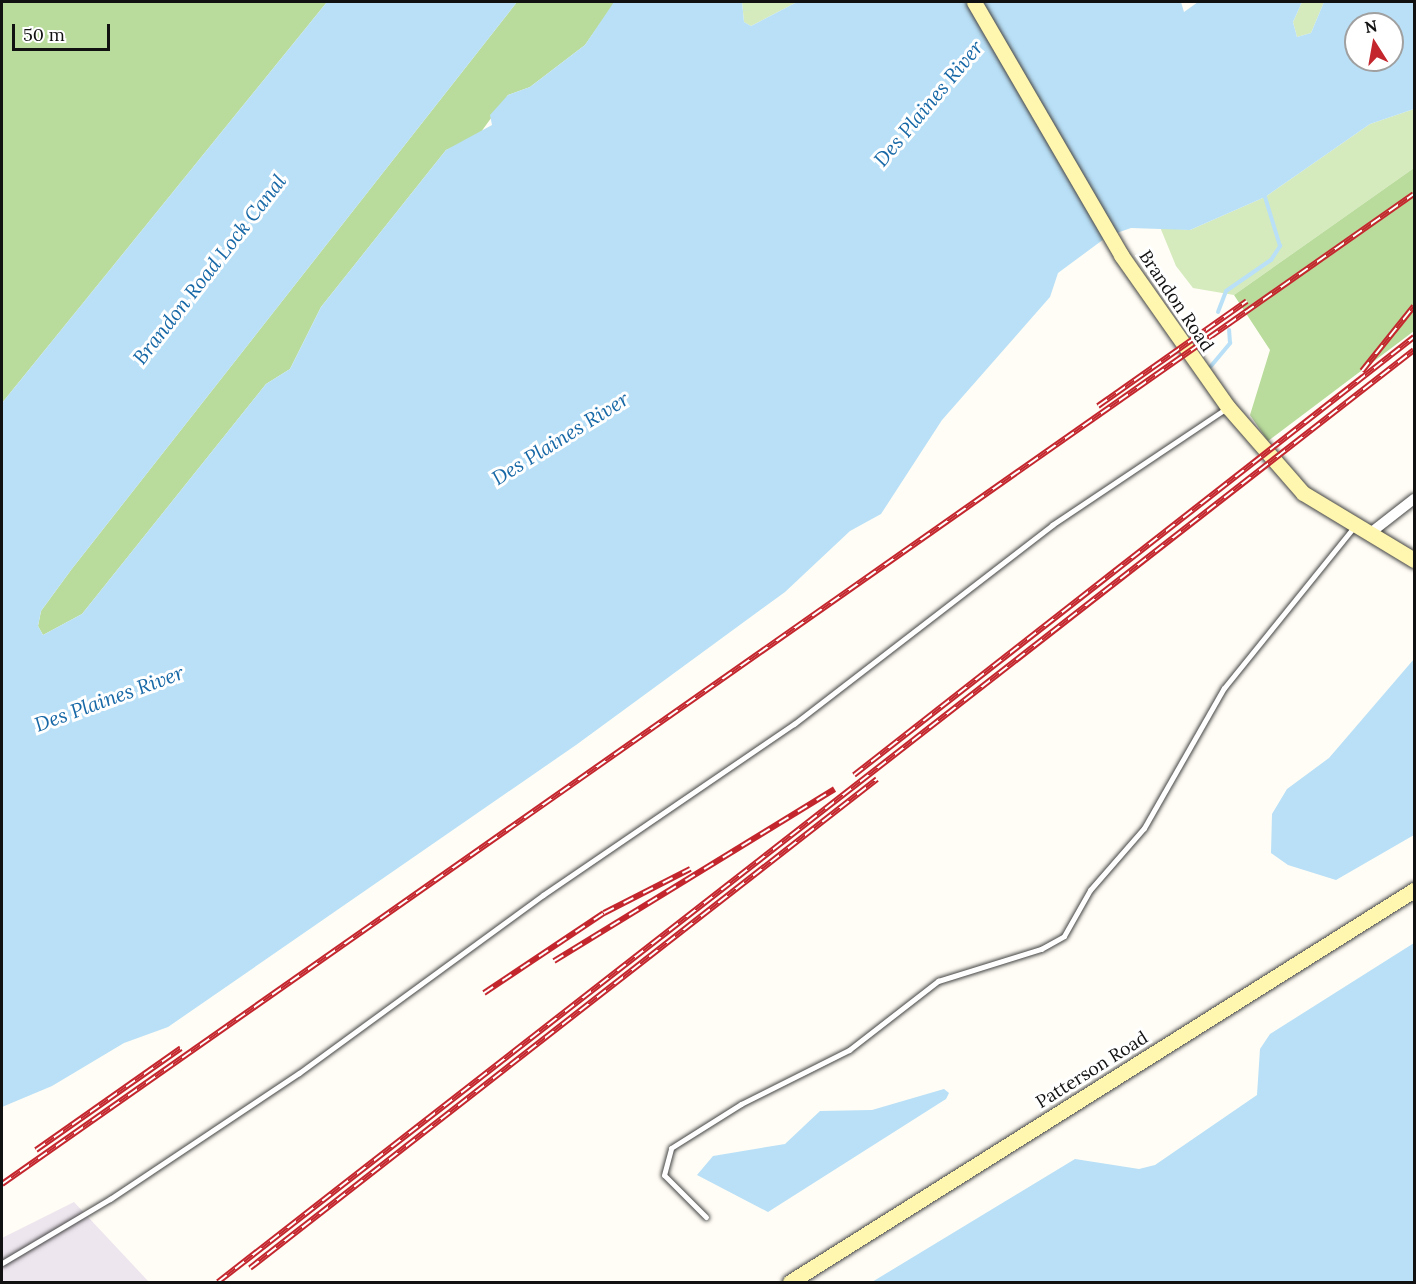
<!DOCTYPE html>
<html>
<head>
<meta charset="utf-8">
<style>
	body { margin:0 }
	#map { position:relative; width:1416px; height:1284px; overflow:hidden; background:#fffdf5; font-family:Lora,serif }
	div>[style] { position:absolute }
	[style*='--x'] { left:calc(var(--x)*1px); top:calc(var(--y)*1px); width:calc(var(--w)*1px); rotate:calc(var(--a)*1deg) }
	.industrial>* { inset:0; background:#eee6ef }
	.green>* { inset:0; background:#d5ebbd }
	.forest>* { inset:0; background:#b9dc9c }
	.water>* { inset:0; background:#b9e0f7 }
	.stream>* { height:4px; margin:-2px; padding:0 2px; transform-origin:2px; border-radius:2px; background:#b9e0f7 }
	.roads { filter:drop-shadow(0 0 2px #444) drop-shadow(0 0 2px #444) }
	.lane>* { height:5px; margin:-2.5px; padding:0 2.5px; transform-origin:2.5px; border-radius:2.5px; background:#fff }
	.street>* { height:10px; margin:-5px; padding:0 5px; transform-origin:5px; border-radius:5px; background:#fff }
	.secondary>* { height:15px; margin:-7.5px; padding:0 7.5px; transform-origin:7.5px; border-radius:7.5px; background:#fff6b0 }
	.rail>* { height:6px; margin-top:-3px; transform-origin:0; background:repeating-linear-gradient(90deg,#fff 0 11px,#c4262e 0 22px); box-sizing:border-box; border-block:2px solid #c4262e }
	span { translate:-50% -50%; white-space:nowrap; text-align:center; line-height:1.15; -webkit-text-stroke:6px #fff; paint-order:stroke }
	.street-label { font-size:18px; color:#111 }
	.water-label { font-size:20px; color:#1768a6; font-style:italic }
	.frame { position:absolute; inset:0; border:3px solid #111; pointer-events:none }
	.north { position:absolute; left:1344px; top:12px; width:60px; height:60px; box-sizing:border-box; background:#fff; border:2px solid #a0a0a0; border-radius:50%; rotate:349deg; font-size:16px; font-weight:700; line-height:24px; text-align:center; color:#111 }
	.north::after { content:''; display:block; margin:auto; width:21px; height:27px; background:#c4262e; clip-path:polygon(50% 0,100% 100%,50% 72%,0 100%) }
	.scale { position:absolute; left:12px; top:24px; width:98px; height:27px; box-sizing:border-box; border:3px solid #111; border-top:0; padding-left:8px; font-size:18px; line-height:21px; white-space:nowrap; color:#111; -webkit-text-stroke:4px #fff; paint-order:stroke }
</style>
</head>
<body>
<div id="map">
	<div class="industrial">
		<i style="clip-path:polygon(74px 1202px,149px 1282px,2px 1282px,2px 1238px)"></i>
	</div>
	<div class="green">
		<i style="clip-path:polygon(742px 2px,797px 2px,751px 26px,744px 22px)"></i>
		<i style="clip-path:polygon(1302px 2px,1324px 2px,1311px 33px,1297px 37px,1293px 22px)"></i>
		<i style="clip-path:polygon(1414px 109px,1414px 168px,1234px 295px,1193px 288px,1176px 266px,1160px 227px,1190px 230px,1265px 197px,1370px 124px)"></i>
	</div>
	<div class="forest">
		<i style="clip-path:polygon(2px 2px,327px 2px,2px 403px)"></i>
		<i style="clip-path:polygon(517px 2px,615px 2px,585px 45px,530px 87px,508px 95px,478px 136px,446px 150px,321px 307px,290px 369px,266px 384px,82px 614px,43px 635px,38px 626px,41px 611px,71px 570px)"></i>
		<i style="clip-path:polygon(1414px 168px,1414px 331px,1268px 441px,1250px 415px,1270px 350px,1234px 295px)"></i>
	</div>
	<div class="water">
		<i style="clip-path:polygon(evenodd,327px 2px,517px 2px,71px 570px,41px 611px,38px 626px,43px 635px,82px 614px,266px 384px,290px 369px,321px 307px,446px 150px,492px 125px,490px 115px,508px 95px,530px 87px,585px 45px,614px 2px,742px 2px,744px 22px,751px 26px,797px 2px,1181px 2px,1184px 12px,1198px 2px,1302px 2px,1293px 22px,1297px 37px,1311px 33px,1324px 2px,1414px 2px,1414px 109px,1370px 124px,1265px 197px,1190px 230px,1131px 228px,1108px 236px,1058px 273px,1050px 297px,942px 420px,881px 514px,850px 531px,785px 592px,576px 745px,168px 1027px,124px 1043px,52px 1086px,2px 1107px,2px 403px,327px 2px,1356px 24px,1392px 24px,1392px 60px,1356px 60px,1356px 24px)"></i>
		<i style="clip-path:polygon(1414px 659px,1414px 835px,1336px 880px,1288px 865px,1271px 853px,1272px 814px,1287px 789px,1329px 758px)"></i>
		<i style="clip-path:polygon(1414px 943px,1414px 1282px,872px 1282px,1075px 1159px,1139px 1169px,1155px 1165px,1257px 1095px,1260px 1049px,1270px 1034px)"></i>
		<i style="clip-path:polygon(944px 1089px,949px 1093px,946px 1099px,768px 1212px,697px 1175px,713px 1156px,785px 1144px,820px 1111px,872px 1110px)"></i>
	</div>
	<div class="stream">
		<i style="--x:1218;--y:312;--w:22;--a:-69"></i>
		<i style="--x:1226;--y:291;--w:55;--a:-34.6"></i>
		<i style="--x:1271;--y:260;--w:17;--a:-57"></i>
		<i style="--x:1280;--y:246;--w:51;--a:-107"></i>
		<i style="--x:1211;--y:366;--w:30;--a:-50"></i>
		<i style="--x:1230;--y:343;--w:13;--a:-94"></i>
	</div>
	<div class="roads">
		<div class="lane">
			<i style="--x:706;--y:1217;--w:59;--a:-135"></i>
			<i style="--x:664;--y:1175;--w:28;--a:-75"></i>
			<i style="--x:671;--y:1148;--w:83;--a:-32.2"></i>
			<i style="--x:741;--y:1104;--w:121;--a:-26.6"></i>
			<i style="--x:849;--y:1050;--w:113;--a:-37.8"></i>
			<i style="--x:938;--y:981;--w:108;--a:-17.3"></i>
			<i style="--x:1041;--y:949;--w:26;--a:-29"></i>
			<i style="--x:1064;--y:936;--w:53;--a:-60.5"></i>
			<i style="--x:1090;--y:890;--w:82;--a:-48.9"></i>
			<i style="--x:1144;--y:828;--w:161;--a:-60.3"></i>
			<i style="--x:1224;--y:688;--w:207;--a:-51.1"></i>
			<i style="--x:2;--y:1263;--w:126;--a:-30.7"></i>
			<i style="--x:110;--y:1199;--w:227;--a:-33.7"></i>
			<i style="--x:299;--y:1073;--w:302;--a:-36.1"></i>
			<i style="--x:543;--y:895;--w:304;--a:-34.3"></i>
			<i style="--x:794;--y:724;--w:326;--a:-37.6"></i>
			<i style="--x:1052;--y:525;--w:211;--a:-33.8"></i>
		</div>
		<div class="street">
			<i style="--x:1369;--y:534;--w:57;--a:-37.9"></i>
		</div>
		<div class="secondary">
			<i style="--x:974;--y:2;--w:293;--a:59.8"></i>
			<i style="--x:1121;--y:255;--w:186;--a:54.9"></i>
			<i style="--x:1228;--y:407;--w:114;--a:48.9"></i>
			<i style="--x:1303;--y:493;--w:130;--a:31.1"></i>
			<i style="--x:790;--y:1282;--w:737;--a:-32.14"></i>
		</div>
	</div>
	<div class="rail">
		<i style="--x:1362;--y:371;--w:83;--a:-51.3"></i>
		<i style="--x:1098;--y:406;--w:182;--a:-35.2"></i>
		<i style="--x:854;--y:775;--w:711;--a:-38.03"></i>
		<i style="--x:554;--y:961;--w:329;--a:-31.5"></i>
		<i style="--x:484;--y:993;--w:144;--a:-33.7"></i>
		<i style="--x:604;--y:913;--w:97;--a:-27.1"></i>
		<i style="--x:36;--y:1150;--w:177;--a:-35.1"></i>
		<i style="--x:2;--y:1184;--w:1724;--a:-35.04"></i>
		<i style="--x:250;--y:1268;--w:795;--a:-37.95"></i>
		<i style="--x:218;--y:1282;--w:1516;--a:-37.93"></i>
	</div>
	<div class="street-label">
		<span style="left:1176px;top:301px;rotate:56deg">Brandon Road</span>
		<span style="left:1092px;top:1070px;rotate:-32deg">Patterson Road</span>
	</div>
	<div class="water-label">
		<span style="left:928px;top:103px;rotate:-50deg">Des Plaines River</span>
		<span style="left:209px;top:269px;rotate:-52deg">Brandon Road Lock Canal</span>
		<span style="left:560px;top:438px;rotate:-32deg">Des Plaines River</span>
		<span style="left:109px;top:698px;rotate:-20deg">Des Plaines River</span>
	</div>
	<div class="frame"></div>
	<div class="north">N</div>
	<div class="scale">50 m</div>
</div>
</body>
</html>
